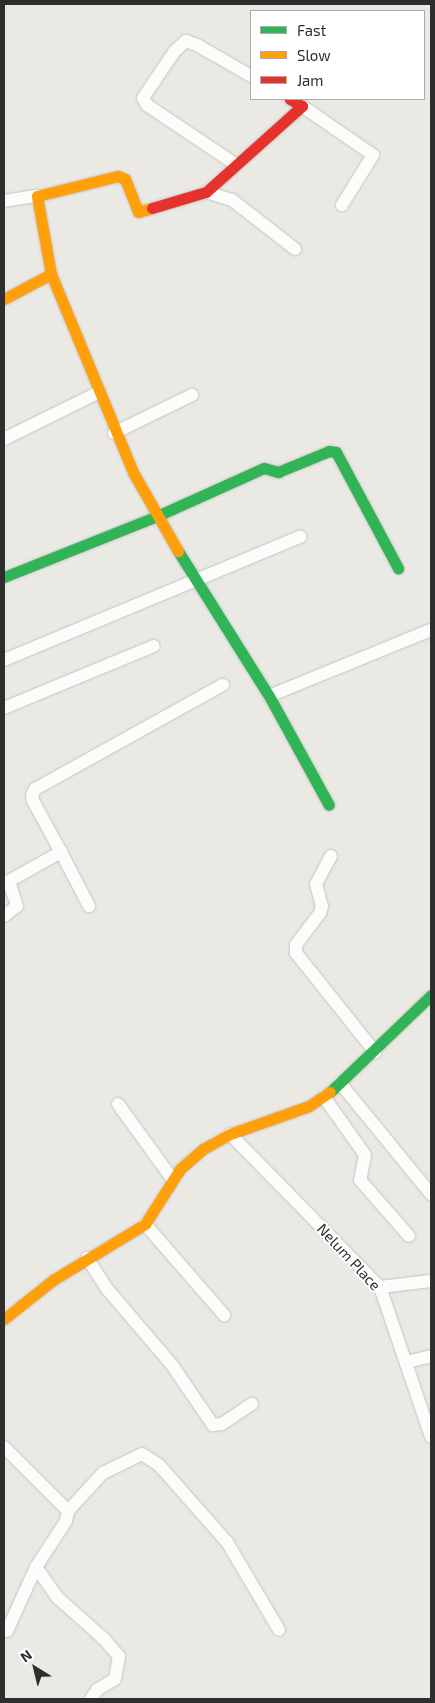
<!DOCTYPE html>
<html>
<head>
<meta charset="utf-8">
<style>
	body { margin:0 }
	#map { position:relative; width:435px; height:1703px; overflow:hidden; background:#ebe9e4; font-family:"Exo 2",sans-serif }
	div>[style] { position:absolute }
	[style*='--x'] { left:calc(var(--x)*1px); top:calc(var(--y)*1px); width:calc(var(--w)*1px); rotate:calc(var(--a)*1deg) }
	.roads { filter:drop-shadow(0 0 1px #c6c5c4) drop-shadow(0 0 1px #c6c5c4) }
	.street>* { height:12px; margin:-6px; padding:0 6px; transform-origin:6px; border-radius:6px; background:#fcfcfb }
	.fast>* { height:11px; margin:-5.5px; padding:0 5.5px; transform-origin:5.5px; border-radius:5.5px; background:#30b455 }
	.slow>* { height:11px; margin:-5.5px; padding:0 5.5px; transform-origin:5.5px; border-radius:5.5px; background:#ff9f0a }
	.jam>* { height:11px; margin:-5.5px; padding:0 5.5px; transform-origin:5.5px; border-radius:5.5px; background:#e5322d }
	span { translate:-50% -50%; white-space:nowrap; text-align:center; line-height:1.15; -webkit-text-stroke:4px #fff; paint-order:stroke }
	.street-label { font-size:15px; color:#2e2e2e }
	.frame { position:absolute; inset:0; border:5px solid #2e2e2e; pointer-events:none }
	.legend { position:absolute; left:250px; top:10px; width:175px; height:90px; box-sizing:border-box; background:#fff; border:1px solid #ababab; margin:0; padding:6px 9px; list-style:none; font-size:15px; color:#2e2e2e }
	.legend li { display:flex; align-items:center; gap:10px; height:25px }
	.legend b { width:25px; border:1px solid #ababab }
	.north { position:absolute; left:10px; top:1643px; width:50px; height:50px; -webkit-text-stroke:4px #fff; paint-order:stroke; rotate:324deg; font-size:14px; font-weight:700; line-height:20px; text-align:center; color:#2e2e2e }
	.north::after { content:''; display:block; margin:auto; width:18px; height:22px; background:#2e2e2e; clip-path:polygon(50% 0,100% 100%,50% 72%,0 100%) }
</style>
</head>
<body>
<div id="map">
	<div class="roads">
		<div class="street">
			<i style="--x:302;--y:106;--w:86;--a:34.6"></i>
			<i style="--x:373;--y:155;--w:59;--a:121.8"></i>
			<i style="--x:235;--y:164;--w:106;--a:-146.2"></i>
			<i style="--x:147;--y:105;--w:8;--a:-120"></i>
			<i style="--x:143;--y:98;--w:55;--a:-56"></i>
			<i style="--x:174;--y:52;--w:16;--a:-43"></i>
			<i style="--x:186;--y:41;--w:12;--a:20"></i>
			<i style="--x:197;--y:45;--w:62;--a:29.9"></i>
			<i style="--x:206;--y:192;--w:27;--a:17"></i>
			<i style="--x:232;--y:200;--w:80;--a:37.9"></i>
			<i style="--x:4;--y:201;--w:33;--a:-9"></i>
			<i style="--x:114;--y:433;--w:87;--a:-26"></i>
			<i style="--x:4;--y:439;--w:106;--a:-26.3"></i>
			<i style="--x:4;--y:660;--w:321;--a:-22.6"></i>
			<i style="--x:269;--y:696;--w:175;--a:-22.2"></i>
			<i style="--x:4;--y:708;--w:162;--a:-22.5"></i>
			<i style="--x:61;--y:852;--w:61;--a:62.6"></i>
			<i style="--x:331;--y:856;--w:32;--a:118"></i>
			<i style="--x:316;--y:884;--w:23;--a:75"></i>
			<i style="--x:322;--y:906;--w:7;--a:106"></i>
			<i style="--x:320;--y:913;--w:40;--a:127"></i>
			<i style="--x:296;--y:945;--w:8;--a:90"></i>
			<i style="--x:296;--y:953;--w:127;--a:51.4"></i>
			<i style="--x:4;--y:916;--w:16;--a:-38"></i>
			<i style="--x:17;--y:906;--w:26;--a:-108"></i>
			<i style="--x:9;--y:881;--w:60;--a:-29.1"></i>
			<i style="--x:61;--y:852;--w:58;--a:-118.8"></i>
			<i style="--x:33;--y:801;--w:6;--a:-99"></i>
			<i style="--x:32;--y:795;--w:7;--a:-63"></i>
			<i style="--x:35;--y:789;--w:215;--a:-29"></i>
			<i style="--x:340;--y:1083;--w:144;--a:50.7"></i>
			<i style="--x:324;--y:1097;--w:71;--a:54.7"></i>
			<i style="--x:365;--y:1155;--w:25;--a:101"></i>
			<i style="--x:360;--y:1180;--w:74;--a:48.8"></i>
			<i style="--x:118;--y:1104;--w:94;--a:54.1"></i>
			<i style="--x:230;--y:1134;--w:214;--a:45.6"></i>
			<i style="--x:380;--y:1287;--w:158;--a:71.2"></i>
			<i style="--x:145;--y:1224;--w:121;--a:49"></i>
			<i style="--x:87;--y:1258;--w:38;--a:57"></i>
			<i style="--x:108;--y:1290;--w:99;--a:49.5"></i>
			<i style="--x:172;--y:1365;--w:73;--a:55.7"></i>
			<i style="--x:213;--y:1425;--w:9;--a:-6"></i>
			<i style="--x:222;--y:1424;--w:36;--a:-34"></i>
			<i style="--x:380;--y:1287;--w:51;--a:-6.7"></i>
			<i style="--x:406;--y:1362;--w:26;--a:-13"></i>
			<i style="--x:4;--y:1447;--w:91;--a:45"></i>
			<i style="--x:36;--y:1567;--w:37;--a:55"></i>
			<i style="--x:57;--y:1597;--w:63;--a:41.8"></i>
			<i style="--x:104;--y:1639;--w:23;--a:49"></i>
			<i style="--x:119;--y:1656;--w:23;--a:100"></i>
			<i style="--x:115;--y:1679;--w:21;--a:149"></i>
			<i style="--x:97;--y:1690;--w:11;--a:124"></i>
			<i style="--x:7;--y:1631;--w:70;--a:-65.6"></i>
			<i style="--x:36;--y:1567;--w:55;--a:-56.9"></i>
			<i style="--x:66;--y:1521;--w:10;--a:-79"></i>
			<i style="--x:68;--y:1511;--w:52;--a:-47.4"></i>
			<i style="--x:103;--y:1473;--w:43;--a:-26"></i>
			<i style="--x:142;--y:1454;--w:20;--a:33"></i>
			<i style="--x:159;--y:1465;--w:103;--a:48.6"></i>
			<i style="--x:227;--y:1542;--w:102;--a:59.4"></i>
		</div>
		<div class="fast">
			<i style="--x:178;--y:551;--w:171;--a:57.9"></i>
			<i style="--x:269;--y:696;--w:124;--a:61.2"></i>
			<i style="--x:4;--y:577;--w:165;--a:-21.7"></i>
			<i style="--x:157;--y:516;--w:117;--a:-24.2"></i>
			<i style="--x:264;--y:468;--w:15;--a:16"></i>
			<i style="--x:278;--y:472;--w:55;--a:-22.4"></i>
			<i style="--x:329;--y:451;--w:7;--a:8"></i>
			<i style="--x:336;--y:452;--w:132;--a:61.9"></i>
			<i style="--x:330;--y:1092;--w:140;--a:-43.8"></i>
		</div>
		<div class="slow">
			<i style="--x:51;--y:274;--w:217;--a:67.5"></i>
			<i style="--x:134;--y:474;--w:89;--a:60.3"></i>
			<i style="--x:4;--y:299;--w:53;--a:-28"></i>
			<i style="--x:51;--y:274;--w:79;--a:-100.2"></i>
			<i style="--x:37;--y:196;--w:83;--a:-13.9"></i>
			<i style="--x:118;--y:176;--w:8;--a:23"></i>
			<i style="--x:125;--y:179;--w:35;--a:68"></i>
			<i style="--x:138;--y:212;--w:15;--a:-16"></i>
			<i style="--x:4;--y:1319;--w:63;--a:-38.5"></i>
			<i style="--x:53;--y:1280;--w:108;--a:-31.3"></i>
			<i style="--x:145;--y:1224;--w:65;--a:-57.5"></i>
			<i style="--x:180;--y:1169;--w:30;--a:-41"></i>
			<i style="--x:203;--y:1149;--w:31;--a:-29"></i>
			<i style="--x:230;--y:1134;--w:84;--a:-19.5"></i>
			<i style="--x:309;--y:1106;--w:25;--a:-34"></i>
		</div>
		<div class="jam">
			<i style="--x:152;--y:208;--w:56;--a:-16.5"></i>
			<i style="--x:206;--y:192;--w:129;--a:-41.9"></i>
			<i style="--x:302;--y:106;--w:14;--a:-150"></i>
		</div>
	</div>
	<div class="street-label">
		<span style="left:349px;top:1257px;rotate:47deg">Nelum Place</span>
	</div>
	<div class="frame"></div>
	<ul class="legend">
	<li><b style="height:6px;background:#30b455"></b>Fast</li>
	<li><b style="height:6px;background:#ff9f0a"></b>Slow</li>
	<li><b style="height:6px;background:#e5322d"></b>Jam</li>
	</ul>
	<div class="north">N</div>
</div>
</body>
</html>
